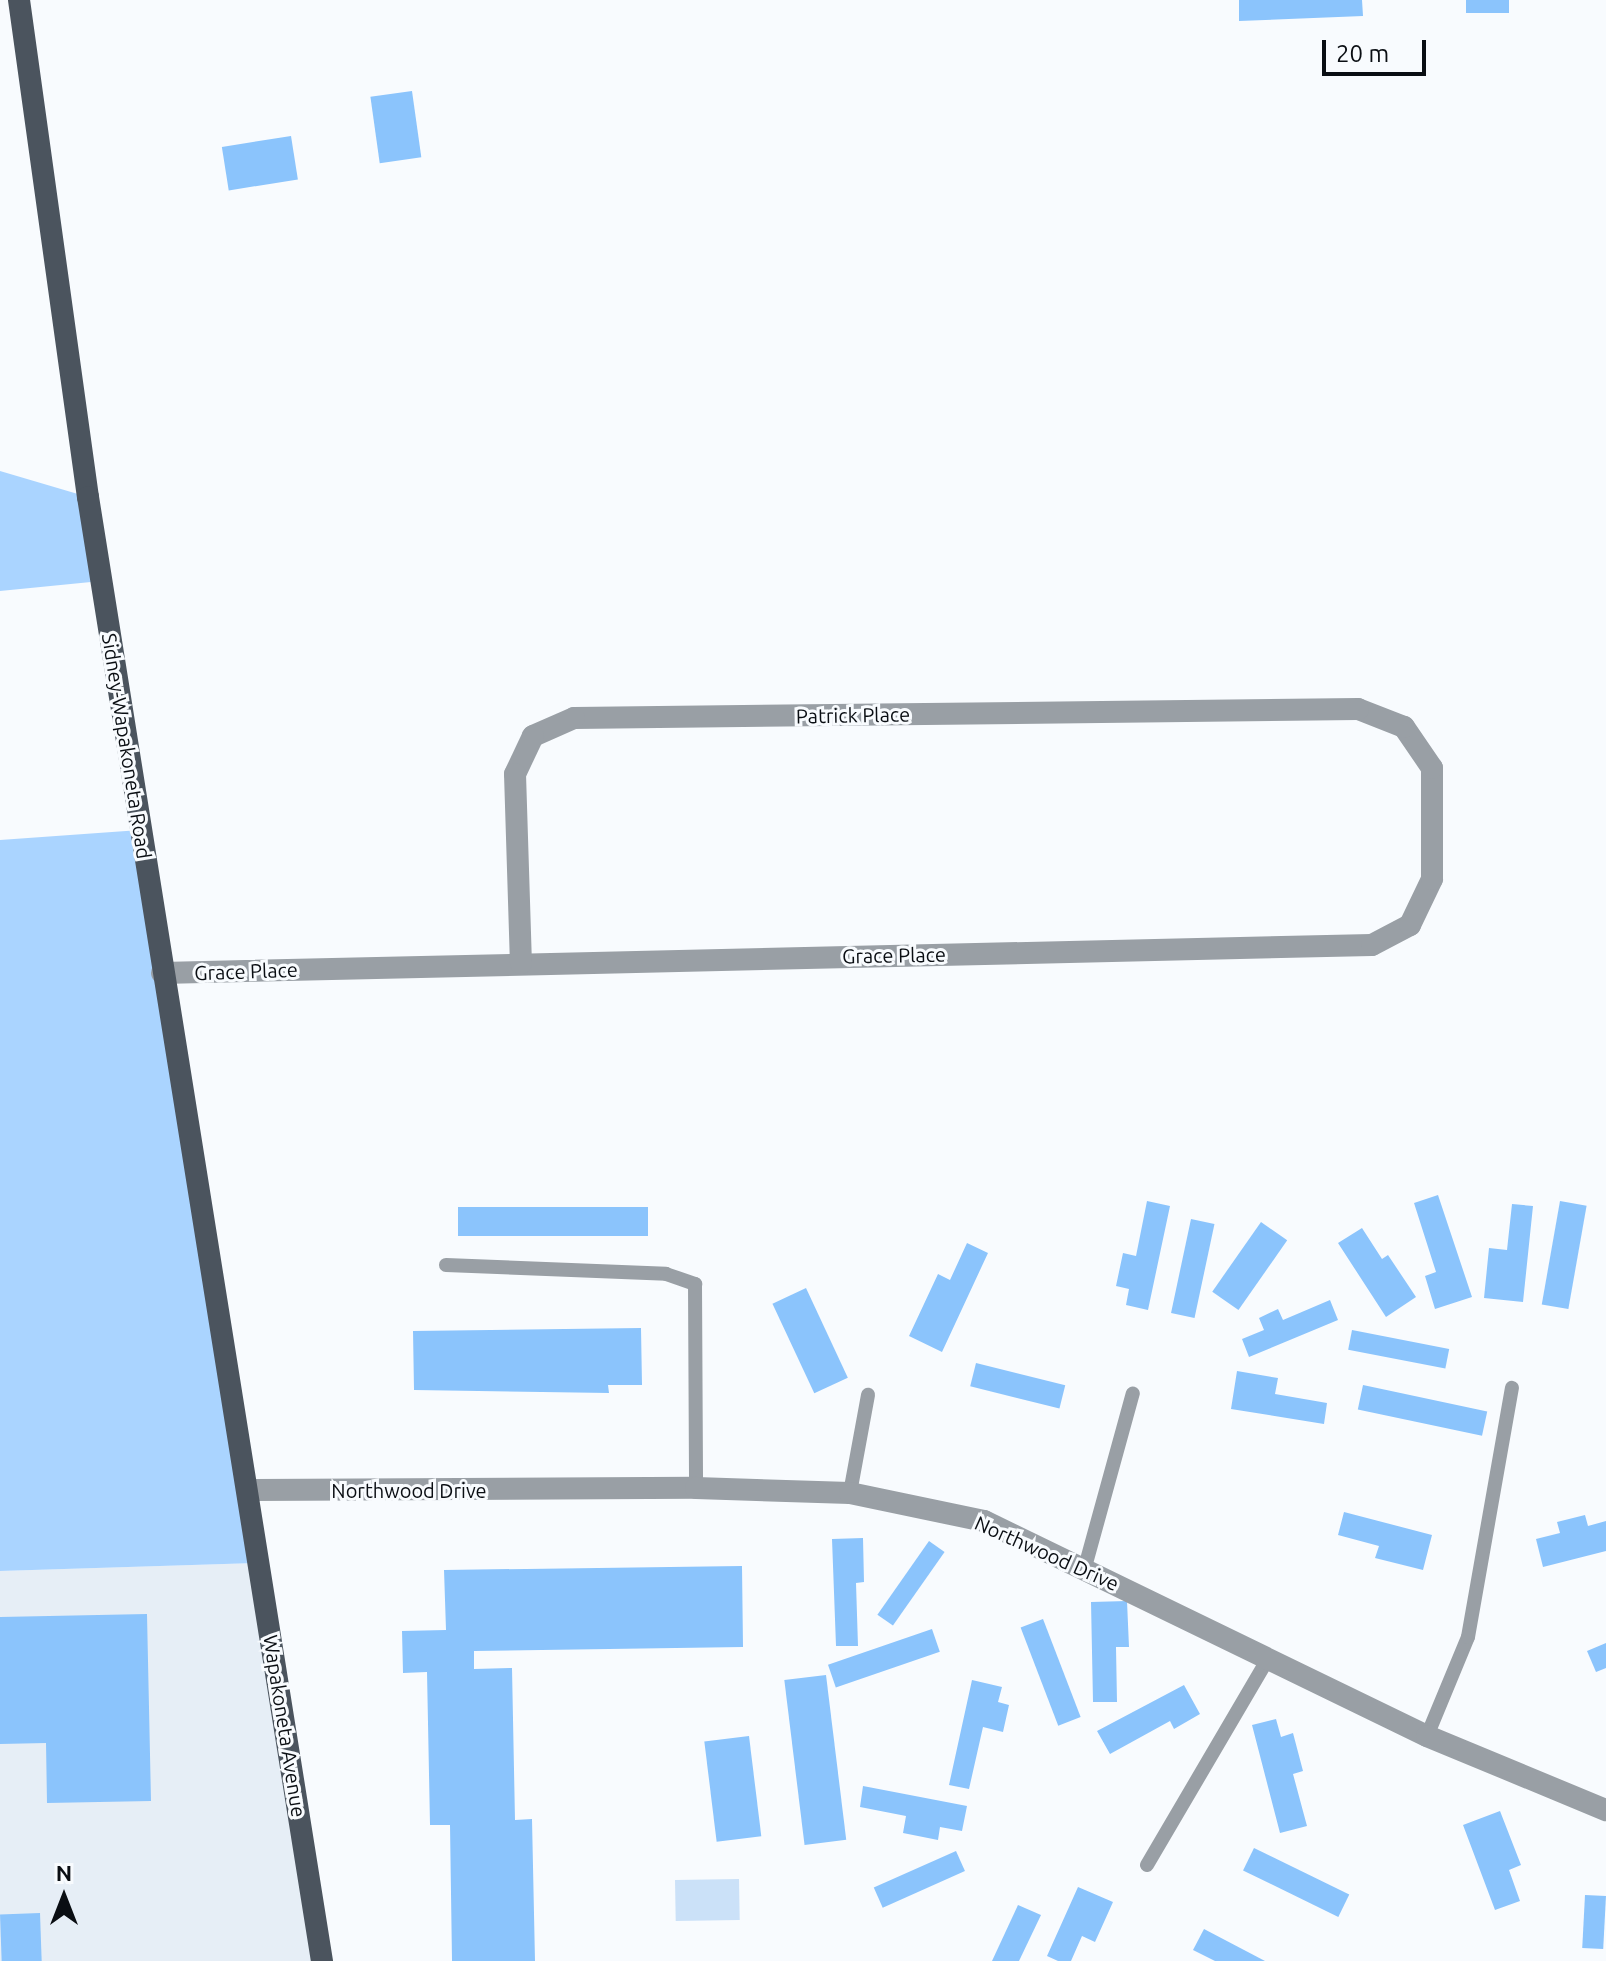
<!DOCTYPE html>
<html>
<head>
<meta charset="utf-8">
<style>
	body { margin:0 }
	#map { position:relative; width:1606px; height:1961px; overflow:hidden; background:#f8fbfe; font-family:Ubuntu,sans-serif }
	div>[style] { position:absolute }
	[style*='--x'] { left:calc(var(--x)*1px); top:calc(var(--y)*1px); width:calc(var(--w)*1px); rotate:calc(var(--a)*1deg) }
	.built>* { inset:0; background:#e6eef6 }
	.green>* { inset:0; background:#aad4ff }
	.water>* { inset:0; background:#cbe1f8; transform-origin:0 0 }
	.building>* { inset:0; background:#8bc4fc; transform-origin:0 0 }
	.service>* { height:14px; margin:-7px; padding:0 7px; transform-origin:7px; border-radius:7px; background:#999fa5 }
	.minor>* { height:22px; margin:-11px; padding:0 11px; transform-origin:11px; border-radius:11px; background:#999fa5 }
	.primary>* { height:22px; margin:-11px; padding:0 11px; transform-origin:11px; border-radius:11px; background:#4b545e }
	span { translate:-50% -50%; white-space:nowrap; text-align:center; line-height:1.15; -webkit-text-stroke:6px #f8fbfe; paint-order:stroke }
	.street-label { font-size:20px; color:#0a0e13 }
	.north { position:absolute; left:24px; top:1857px; width:80px; height:80px; -webkit-text-stroke:6px #f8fbfe; paint-order:stroke; rotate:0deg; font-size:22px; font-weight:700; line-height:32px; text-align:center; color:#0a0e13 }
	.north::after { content:''; display:block; margin:auto; width:28px; height:36px; background:#0a0e13; clip-path:polygon(50% 0,100% 100%,50% 72%,0 100%) }
	.scale { position:absolute; left:1322px; top:40px; width:104px; height:36px; box-sizing:border-box; border:4px solid #0a0e13; border-top:0; padding-left:10px; font-size:24px; line-height:28px; white-space:nowrap; color:#0a0e13; -webkit-text-stroke:6px #f8fbfe; paint-order:stroke }
</style>
</head>
<body>
<div id="map">
	<div class="built">
		<i style="clip-path:polygon(259px 1563px,322px 1961px,0 1961px,0 1571px)"></i>
	</div>
	<div class="green">
		<i style="clip-path:polygon(0 471px,88px 497px,101px 581px,0 591px)"></i>
		<i style="clip-path:polygon(140px 830px,259px 1563px,0 1571px,0 840px)"></i>
	</div>
	<div class="water">
		<i style="left:739px;top:1879px;width:41px;height:64px;rotate:89deg"></i>
	</div>
	<div class="building">
		<i style="clip-path:polygon(1239px 0,1362px 0,1363px 16px,1239px 21px)"></i>
		<i style="left:1466px;top:0;width:43px;height:13px"></i>
		<i style="left:412px;top:91px;width:67px;height:42px;rotate:82deg"></i>
		<i style="left:291px;top:136px;width:44px;height:70px;rotate:81deg"></i>
		<i style="clip-path:polygon(1438px 1195px,1472px 1297px,1435px 1309px,1425px 1276px,1436px 1272px,1414px 1203px)"></i>
		<i style="clip-path:polygon(1147px 1201px,1170px 1206px,1148px 1310px,1126px 1305px,1129px 1289px,1116px 1286px,1123px 1253px,1136px 1256px)"></i>
		<i style="left:1560px;top:1201px;width:27px;height:105px;rotate:10deg"></i>
		<i style="clip-path:polygon(1512px 1204px,1533px 1206px,1523px 1302px,1484px 1298px,1489px 1248px,1507px 1250px)"></i>
		<i style="left:648px;top:1207px;width:29px;height:190px;rotate:90deg"></i>
		<i style="left:1191px;top:1219px;width:24px;height:96px;rotate:12deg"></i>
		<i style="left:1261px;top:1222px;width:32px;height:85px;rotate:35deg"></i>
		<i style="clip-path:polygon(1362px 1228px,1382px 1259px,1388px 1255px,1416px 1297px,1386px 1317px,1338px 1243px)"></i>
		<i style="clip-path:polygon(967px 1243px,988px 1253px,942px 1352px,909px 1336px,938px 1274px,950px 1280px)"></i>
		<i style="left:806px;top:1288px;width:99px;height:37px;rotate:65deg"></i>
		<i style="clip-path:polygon(1330px 1300px,1338px 1320px,1249px 1357px,1242px 1339px,1264px 1330px,1259px 1318px,1278px 1309px,1283px 1320px)"></i>
		<i style="clip-path:polygon(641px 1328px,642px 1385px,608px 1385px,609px 1393px,414px 1390px,413px 1331px)"></i>
		<i style="left:1352px;top:1330px;width:99px;height:20px;rotate:11deg"></i>
		<i style="left:976px;top:1363px;width:92px;height:24px;rotate:14deg"></i>
		<i style="clip-path:polygon(1237px 1371px,1278px 1378px,1275px 1394px,1327px 1403px,1324px 1424px,1231px 1409px)"></i>
		<i style="left:1363px;top:1385px;width:127px;height:25px;rotate:12deg"></i>
		<i style="clip-path:polygon(1344px 1512px,1432px 1535px,1423px 1570px,1375px 1558px,1379px 1546px,1338px 1535px)"></i>
		<i style="clip-path:polygon(1585px 1515px,1588px 1526px,1606px 1521px,1606px 1551px,1543px 1567px,1536px 1539px,1560px 1533px,1557px 1522px)"></i>
		<i style="clip-path:polygon(863px 1538px,864px 1582px,856px 1583px,858px 1646px,836px 1646px,832px 1539px)"></i>
		<i style="left:929px;top:1541px;width:19px;height:90px;rotate:35deg"></i>
		<i style="clip-path:polygon(742px 1566px,743px 1647px,474px 1651px,474px 1669px,512px 1668px,515px 1820px,532px 1819px,535px 1961px,452px 1961px,450px 1825px,430px 1825px,427px 1672px,403px 1673px,402px 1631px,446px 1630px,444px 1570px)"></i>
		<i style="clip-path:polygon(1127px 1601px,1129px 1647px,1116px 1647px,1117px 1702px,1093px 1702px,1091px 1602px)"></i>
		<i style="clip-path:polygon(147px 1614px,151px 1801px,47px 1803px,46px 1743px,0 1744px,0 1617px)"></i>
		<i style="left:1043px;top:1619px;width:105px;height:24px;rotate:69deg"></i>
		<i style="left:932px;top:1629px;width:24px;height:110px;rotate:71deg"></i>
		<i style="clip-path:polygon(1606px 1643px,1606px 1668px,1596px 1672px,1587px 1651px)"></i>
		<i style="left:826px;top:1675px;width:166px;height:42px;rotate:83deg"></i>
		<i style="clip-path:polygon(972px 1680px,1002px 1687px,998px 1702px,1009px 1705px,1003px 1732px,983px 1727px,969px 1789px,949px 1785px)"></i>
		<i style="clip-path:polygon(1184px 1685px,1200px 1714px,1174px 1729px,1170px 1721px,1110px 1754px,1097px 1731px)"></i>
		<i style="clip-path:polygon(1276px 1719px,1281px 1737px,1293px 1733px,1303px 1771px,1293px 1774px,1307px 1826px,1280px 1833px,1252px 1725px)"></i>
		<i style="left:749px;top:1736px;width:101px;height:45px;rotate:83deg"></i>
		<i style="clip-path:polygon(863px 1786px,967px 1806px,962px 1831px,940px 1827px,938px 1840px,903px 1833px,906px 1816px,860px 1807px)"></i>
		<i style="clip-path:polygon(1500px 1811px,1521px 1865px,1509px 1870px,1520px 1901px,1495px 1910px,1463px 1825px)"></i>
		<i style="left:1254px;top:1848px;width:106px;height:25px;rotate:26deg"></i>
		<i style="left:956px;top:1851px;width:22px;height:90px;rotate:66deg"></i>
		<i style="clip-path:polygon(1078px 1887px,1113px 1902px,1095px 1942px,1082px 1936px,1071px 1961px,1058px 1961px,1047px 1956px)"></i>
		<i style="left:1585px;top:1895px;width:21px;height:53px;rotate:3deg"></i>
		<i style="clip-path:polygon(1018px 1905px,1041px 1915px,1019px 1961px,992px 1961px)"></i>
		<i style="left:40px;top:1913px;width:48px;height:40px;rotate:88deg"></i>
		<i style="clip-path:polygon(1204px 1929px,1265px 1961px,1215px 1961px,1193px 1950px)"></i>
	</div>
	<div class="service">
		<i style="--x:446;--y:1265;--w:220;--a:2.3"></i>
		<i style="--x:666;--y:1274;--w:31;--a:19"></i>
		<i style="--x:695;--y:1284;--w:204;--a:89.7"></i>
		<i style="--x:850;--y:1493;--w:100;--a:-79.6"></i>
		<i style="--x:1085;--y:1567;--w:180;--a:-74.6"></i>
		<i style="--x:1427;--y:1736;--w:107;--a:-67.5"></i>
		<i style="--x:1468;--y:1637;--w:253;--a:-80"></i>
		<i style="--x:1147;--y:1865;--w:241;--a:-59.6"></i>
	</div>
	<div class="minor">
		<i style="--x:162;--y:973;--w:1210;--a:-1.33"></i>
		<i style="--x:1372;--y:945;--w:43;--a:-27.8"></i>
		<i style="--x:1410;--y:925;--w:51;--a:-64.4"></i>
		<i style="--x:1432;--y:879;--w:111;--a:-90"></i>
		<i style="--x:1432;--y:768;--w:50;--a:-124.3"></i>
		<i style="--x:1404;--y:727;--w:49;--a:-158.6"></i>
		<i style="--x:1358;--y:709;--w:784;--a:179.34"></i>
		<i style="--x:574;--y:718;--w:45;--a:156.3"></i>
		<i style="--x:533;--y:736;--w:42;--a:115.3"></i>
		<i style="--x:515;--y:774;--w:189;--a:88.2"></i>
		<i style="--x:249;--y:1490;--w:447;--a:-0.3"></i>
		<i style="--x:696;--y:1488;--w:154;--a:1.9"></i>
		<i style="--x:850;--y:1493;--w:137;--a:11.8"></i>
		<i style="--x:984;--y:1521;--w:492;--a:25.9"></i>
		<i style="--x:1427;--y:1736;--w:194;--a:22.5"></i>
	</div>
	<div class="primary">
		<i style="--x:19;--y:0;--w:502;--a:82.1"></i>
		<i style="--x:88;--y:497;--w:1483;--a:80.92"></i>
	</div>
	<div class="street-label">
		<span style="left:853px;top:715px;rotate:-1deg">Patrick Place</span>
		<span style="left:127px;top:746px;rotate:81deg">Sidney-Wapakoneta Road</span>
		<span style="left:894px;top:955px;rotate:-1deg">Grace Place</span>
		<span style="left:246px;top:971px;rotate:-2deg">Grace Place</span>
		<span style="left:409px;top:1490px">Northwood Drive</span>
		<span style="left:1047px;top:1553px;rotate:24deg">Northwood Drive</span>
		<span style="left:285px;top:1726px;rotate:81deg">Wapakoneta Avenue</span>
	</div>
	<div class="north">N</div>
	<div class="scale">20 m</div>
</div>
</body>
</html>
